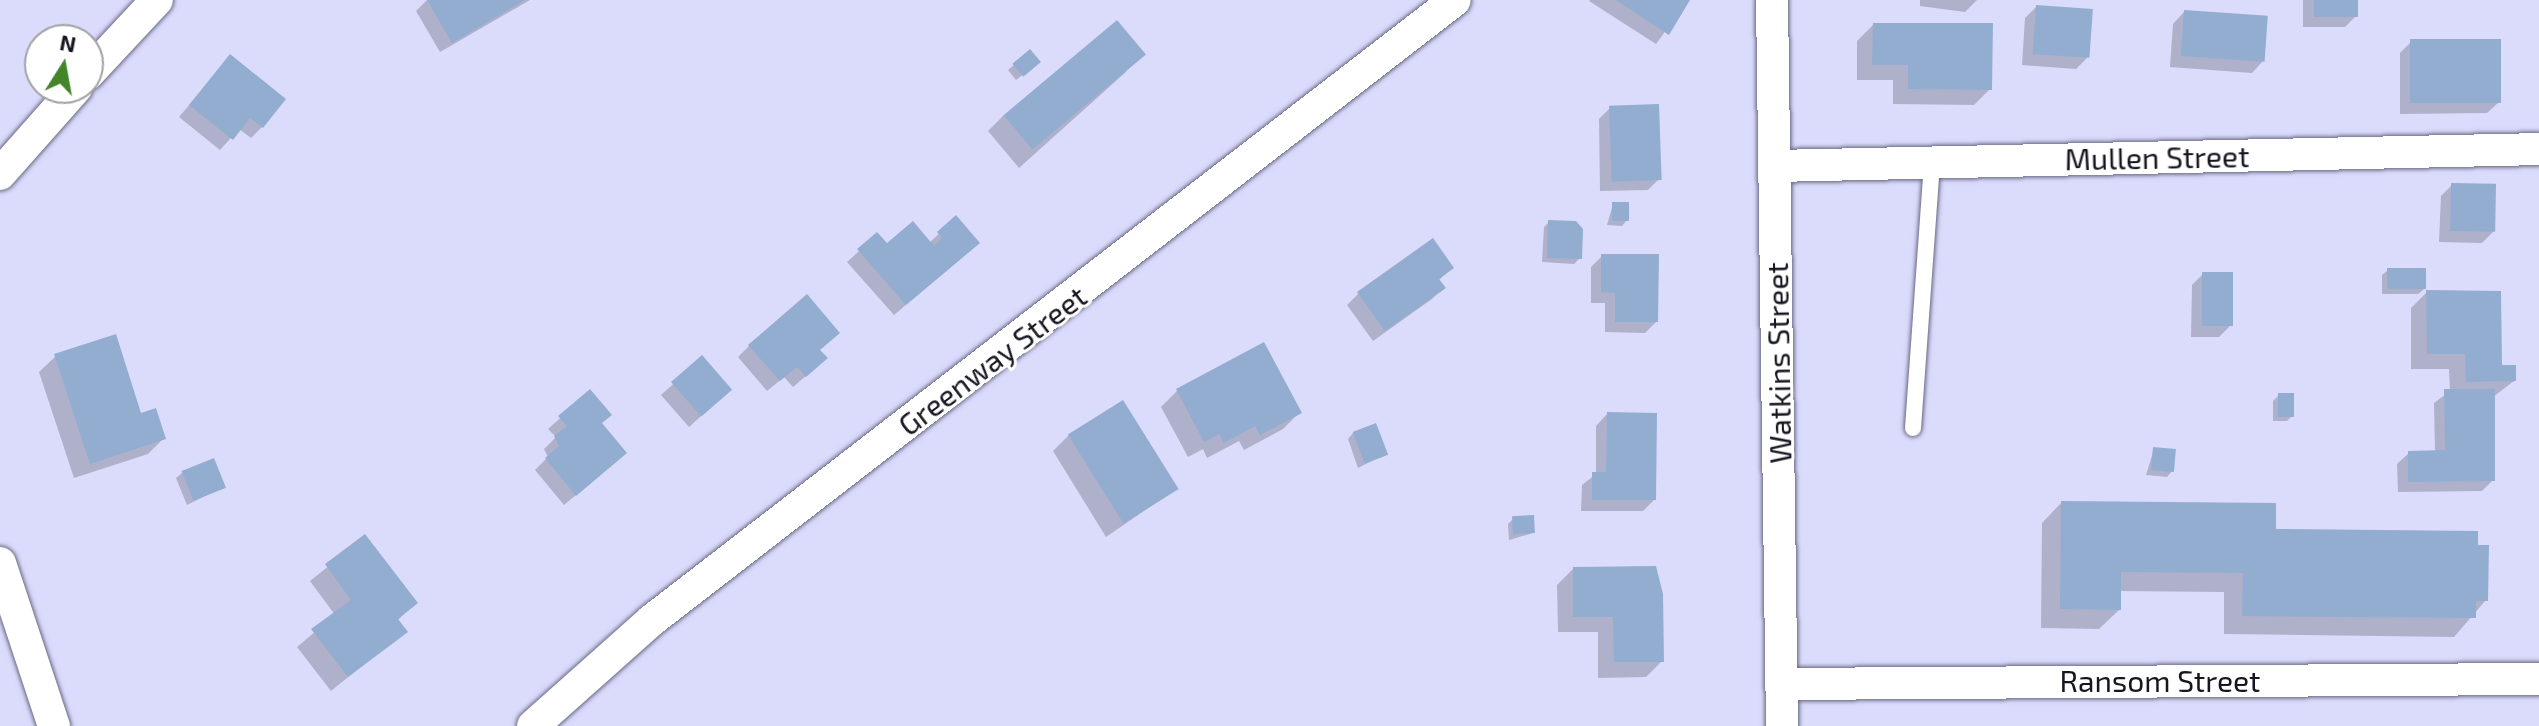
<!DOCTYPE html>
<html>
<head>
<meta charset="utf-8">
<style>
	body { margin:0 }
	#map { position:relative; width:2539px; height:726px; overflow:hidden; background:#dbdcfc; font-family:"Exo 2",sans-serif }
	div>[style] { position:absolute }
	[style*='--x'] { left:calc(var(--x)*1px); top:calc(var(--y)*1px); width:calc(var(--w)*1px); rotate:calc(var(--a)*1deg) }
	.shadow>* { inset:0; background:#0003 }
	.building>* { inset:0; background:#93add0; transform-origin:0 0 }
	.roads { filter:drop-shadow(0 0 2px #676884) drop-shadow(0 0 2px #676884) }
	.lane>* { height:16px; margin:-8px; padding:0 8px; transform-origin:8px; border-radius:8px; background:#fff }
	.street>* { height:32px; margin:-16px; padding:0 16px; transform-origin:16px; border-radius:16px; background:#fff }
	span { translate:-50% -50%; white-space:nowrap; text-align:center; line-height:1.15; -webkit-text-stroke:6px #fff; paint-order:stroke }
	.street-label { font-size:30px; color:#161621 }
	.north { position:absolute; left:24px; top:24px; width:80px; height:80px; box-sizing:border-box; background:#fff; border:2px solid #a2a2a6; border-radius:50%; rotate:11deg; font-size:22px; font-weight:700; line-height:32px; text-align:center; color:#161621 }
	.north::after { content:''; display:block; margin:auto; width:28px; height:36px; background:#438629; clip-path:polygon(50% 0,100% 100%,50% 72%,0 100%) }
</style>
</head>
<body>
<div id="map">
	<div class="shadow">
		<i style="clip-path:polygon(427px 0,530px 0,440px 52px,416px 11px)"></i>
		<i style="clip-path:polygon(1688px 0,1656px 44px,1589px 1px,1590px 0)"></i>
		<i style="clip-path:polygon(1920px 0,1977px 0,1965px 12px,1920px 6px)"></i>
		<i style="clip-path:polygon(2303px 0,2356px 0,2356px 16px,2345px 27px,2303px 27px)"></i>
		<i style="clip-path:polygon(2036px 7px,2087px 58px,2076px 69px,2022px 65px,2025px 18px)"></i>
		<i style="clip-path:polygon(2184px 12px,2263px 61px,2252px 73px,2170px 67px,2173px 24px)"></i>
		<i style="clip-path:polygon(1873px 25px,1990px 89px,1974px 105px,1893px 104px,1893px 80px,1857px 80px,1857px 41px)"></i>
		<i style="clip-path:polygon(2411px 42px,2499px 102px,2487px 113px,2400px 114px,2400px 53px)"></i>
		<i style="clip-path:polygon(1030px 52px,1033px 67px,1016px 80px,1008px 70px)"></i>
		<i style="clip-path:polygon(230px 57px,262px 127px,251px 138px,239px 129px,220px 150px,179px 117px)"></i>
		<i style="clip-path:polygon(1127px 71px,1019px 168px,988px 131px,1004px 115px)"></i>
		<i style="clip-path:polygon(1610px 108px,1659px 179px,1648px 190px,1600px 191px,1599px 119px)"></i>
		<i style="clip-path:polygon(2452px 185px,2493px 232px,2482px 243px,2439px 242px,2441px 196px)"></i>
		<i style="clip-path:polygon(1613px 204px,1627px 220px,1622px 226px,1607px 225px)"></i>
		<i style="clip-path:polygon(956px 218px,966px 254px,894px 315px,847px 262px,877px 235px,887px 246px,929px 243px)"></i>
		<i style="clip-path:polygon(1549px 222px,1580px 258px,1574px 264px,1542px 262px,1544px 227px)"></i>
		<i style="clip-path:polygon(1602px 256px,1656px 322px,1645px 333px,1605px 332px,1605px 303px,1591px 303px,1591px 267px)"></i>
		<i style="clip-path:polygon(1451px 268px,1438px 281px,1443px 288px,1432px 299px,1373px 341px,1347px 305px,1358px 294px)"></i>
		<i style="clip-path:polygon(2388px 270px,2424px 289px,2418px 294px,2382px 294px,2382px 275px)"></i>
		<i style="clip-path:polygon(2203px 274px,2230px 326px,2219px 337px,2191px 337px,2192px 285px)"></i>
		<i style="clip-path:polygon(2427px 292px,2514px 381px,2493px 397px,2493px 480px,2482px 491px,2398px 492px,2397px 464px,2409px 453px,2435px 452px,2434px 403px,2450px 391px,2449px 369px,2411px 369px,2411px 308px)"></i>
		<i style="clip-path:polygon(749px 346px,819px 350px,814px 369px,793px 387px,784px 377px,767px 391px,738px 357px)"></i>
		<i style="clip-path:polygon(56px 356px,140px 416px,164px 438px,148px 454px,74px 478px,39px 372px)"></i>
		<i style="clip-path:polygon(702px 358px,718px 401px,689px 427px,661px 395px)"></i>
		<i style="clip-path:polygon(1177px 391px,1299px 413px,1283px 429px,1244px 450px,1239px 441px,1207px 458px,1203px 449px,1188px 457px,1161px 407px)"></i>
		<i style="clip-path:polygon(590px 392px,613px 464px,564px 505px,535px 470px,548px 457px,544px 449px,556px 437px,548px 429px)"></i>
		<i style="clip-path:polygon(2278px 396px,2292px 416px,2287px 421px,2273px 421px,2273px 401px)"></i>
		<i style="clip-path:polygon(1607px 414px,1654px 500px,1643px 511px,1581px 511px,1582px 485px,1596px 474px,1596px 426px)"></i>
		<i style="clip-path:polygon(1353px 433px,1385px 454px,1358px 468px,1348px 439px)"></i>
		<i style="clip-path:polygon(1069px 435px,1176px 489px,1106px 537px,1053px 451px)"></i>
		<i style="clip-path:polygon(2154px 449px,2172px 471px,2167px 477px,2146px 475px)"></i>
		<i style="clip-path:polygon(182px 473px,223px 487px,187px 505px,176px 478px)"></i>
		<i style="clip-path:polygon(2061px 503px,2274px 531px,2486px 600px,2454px 637px,2224px 634px,2224px 592px,2119px 591px,2119px 610px,2099px 629px,2041px 628px,2042px 523px)"></i>
		<i style="clip-path:polygon(1513px 519px,1533px 533px,1509px 540px,1508px 524px)"></i>
		<i style="clip-path:polygon(365px 537px,415px 603px,397px 621px,405px 631px,331px 691px,297px 647px,335px 615px,310px 581px)"></i>
		<i style="clip-path:polygon(1573px 569px,1662px 661px,1646px 677px,1598px 678px,1598px 632px,1558px 632px,1557px 585px)"></i>
	</div>
	<div class="building">
		<i style="clip-path:polygon(427px 0,525px 0,452px 43px)"></i>
		<i style="clip-path:polygon(1616px 0,1690px 0,1669px 35px)"></i>
		<i style="left:2314px;top:0;width:44px;height:17px"></i>
		<i style="left:2036px;top:5px;width:57px;height:49px;rotate:4deg"></i>
		<i style="left:2184px;top:10px;width:84px;height:46px;rotate:4deg"></i>
		<i style="left:1117px;top:20px;width:45px;height:148px;rotate:50deg"></i>
		<i style="clip-path:polygon(1873px 23px,1993px 23px,1992px 90px,1908px 89px,1908px 65px,1872px 65px)"></i>
		<i style="left:2501px;top:39px;width:64px;height:91px;rotate:90deg"></i>
		<i style="left:1030px;top:49px;width:17px;height:23px;rotate:50deg"></i>
		<i style="clip-path:polygon(230px 54px,286px 99px,263px 128px,250px 118px,233px 140px,189px 105px)"></i>
		<i style="left:1659px;top:104px;width:76px;height:50px;rotate:88deg"></i>
		<i style="left:2451px;top:183px;width:45px;height:48px;rotate:1deg"></i>
		<i style="left:1612px;top:202px;width:17px;height:19px"></i>
		<i style="clip-path:polygon(956px 215px,980px 243px,906px 305px,857px 249px,877px 232px,887px 243px,913px 221px,934px 246px,942px 238px,937px 232px)"></i>
		<i style="clip-path:polygon(1548px 220px,1576px 221px,1583px 229px,1582px 259px,1547px 258px)"></i>
		<i style="clip-path:polygon(1433px 238px,1454px 268px,1439px 279px,1446px 288px,1385px 331px,1357px 292px)"></i>
		<i style="clip-path:polygon(1601px 254px,1659px 254px,1658px 322px,1615px 322px,1615px 293px,1601px 292px)"></i>
		<i style="left:2387px;top:268px;width:39px;height:21px"></i>
		<i style="left:2202px;top:272px;width:31px;height:54px"></i>
		<i style="clip-path:polygon(2426px 290px,2501px 291px,2502px 365px,2516px 365px,2516px 381px,2466px 382px,2465px 354px,2427px 354px)"></i>
		<i style="clip-path:polygon(807px 294px,840px 333px,820px 350px,828px 358px,806px 377px,797px 367px,780px 381px,748px 345px)"></i>
		<i style="clip-path:polygon(116px 334px,141px 413px,156px 408px,166px 439px,90px 464px,54px 354px)"></i>
		<i style="clip-path:polygon(1264px 342px,1302px 413px,1260px 435px,1255px 426px,1224px 443px,1219px 434px,1204px 442px,1176px 389px)"></i>
		<i style="left:702px;top:355px;width:46px;height:41px;rotate:49deg"></i>
		<i style="clip-path:polygon(590px 389px,612px 415px,602px 423px,627px 453px,576px 496px,545px 458px,559px 446px,554px 436px,567px 426px,558px 416px)"></i>
		<i style="clip-path:polygon(2444px 389px,2495px 389px,2495px 481px,2408px 482px,2408px 451px,2445px 450px)"></i>
		<i style="left:2294px;top:393px;width:24px;height:16px;rotate:90deg"></i>
		<i style="left:1123px;top:400px;width:105px;height:65px;rotate:58deg"></i>
		<i style="clip-path:polygon(1607px 412px,1657px 413px,1656px 500px,1592px 500px,1592px 472px,1606px 472px)"></i>
		<i style="left:1376px;top:423px;width:34px;height:25px;rotate:69deg"></i>
		<i style="left:2153px;top:447px;width:23px;height:23px;rotate:5deg"></i>
		<i style="left:214px;top:458px;width:32px;height:35px;rotate:68deg"></i>
		<i style="clip-path:polygon(2061px 501px,2276px 503px,2276px 529px,2478px 531px,2478px 545px,2489px 545px,2488px 601px,2476px 601px,2476px 618px,2242px 616px,2243px 573px,2121px 572px,2121px 610px,2060px 609px)"></i>
		<i style="left:1534px;top:515px;width:18px;height:22px;rotate:87deg"></i>
		<i style="clip-path:polygon(365px 534px,418px 603px,398px 619px,408px 632px,348px 677px,311px 629px,351px 600px,325px 564px)"></i>
		<i style="clip-path:polygon(1656px 566px,1663px 594px,1664px 662px,1614px 662px,1613px 617px,1573px 617px,1573px 567px)"></i>
	</div>
	<div class="roads">
		<div class="lane">
			<i style="--x:1913;--y:428;--w:267;--a:-85.9"></i>
		</div>
		<div class="street">
			<i style="--x:1772;--y:0;--w:726;--a:89.21"></i>
			<i style="--x:88;--y:74;--w:101;--a:-47"></i>
			<i style="--x:1775;--y:166;--w:764;--a:-1.27"></i>
			<i style="--x:0;--y:174;--w:115;--a:-48.5"></i>
			<i style="--x:0;--y:563;--w:172;--a:71.7"></i>
			<i style="--x:1782;--y:684;--w:757;--a:-0.38"></i>
			<i style="--x:533;--y:726;--w:159;--a:-41.7"></i>
			<i style="--x:652;--y:620;--w:1014;--a:-37.67"></i>
		</div>
	</div>
	<div class="street-label">
		<span style="left:2157px;top:157px;rotate:-1deg">Mullen Street</span>
		<span style="left:992px;top:360px;rotate:-37deg">Greenway Street</span>
		<span style="left:1778px;top:363px;rotate:-91deg">Watkins Street</span>
		<span style="left:2160px;top:680px">Ransom Street</span>
	</div>
	<div class="north">N</div>
</div>
</body>
</html>
